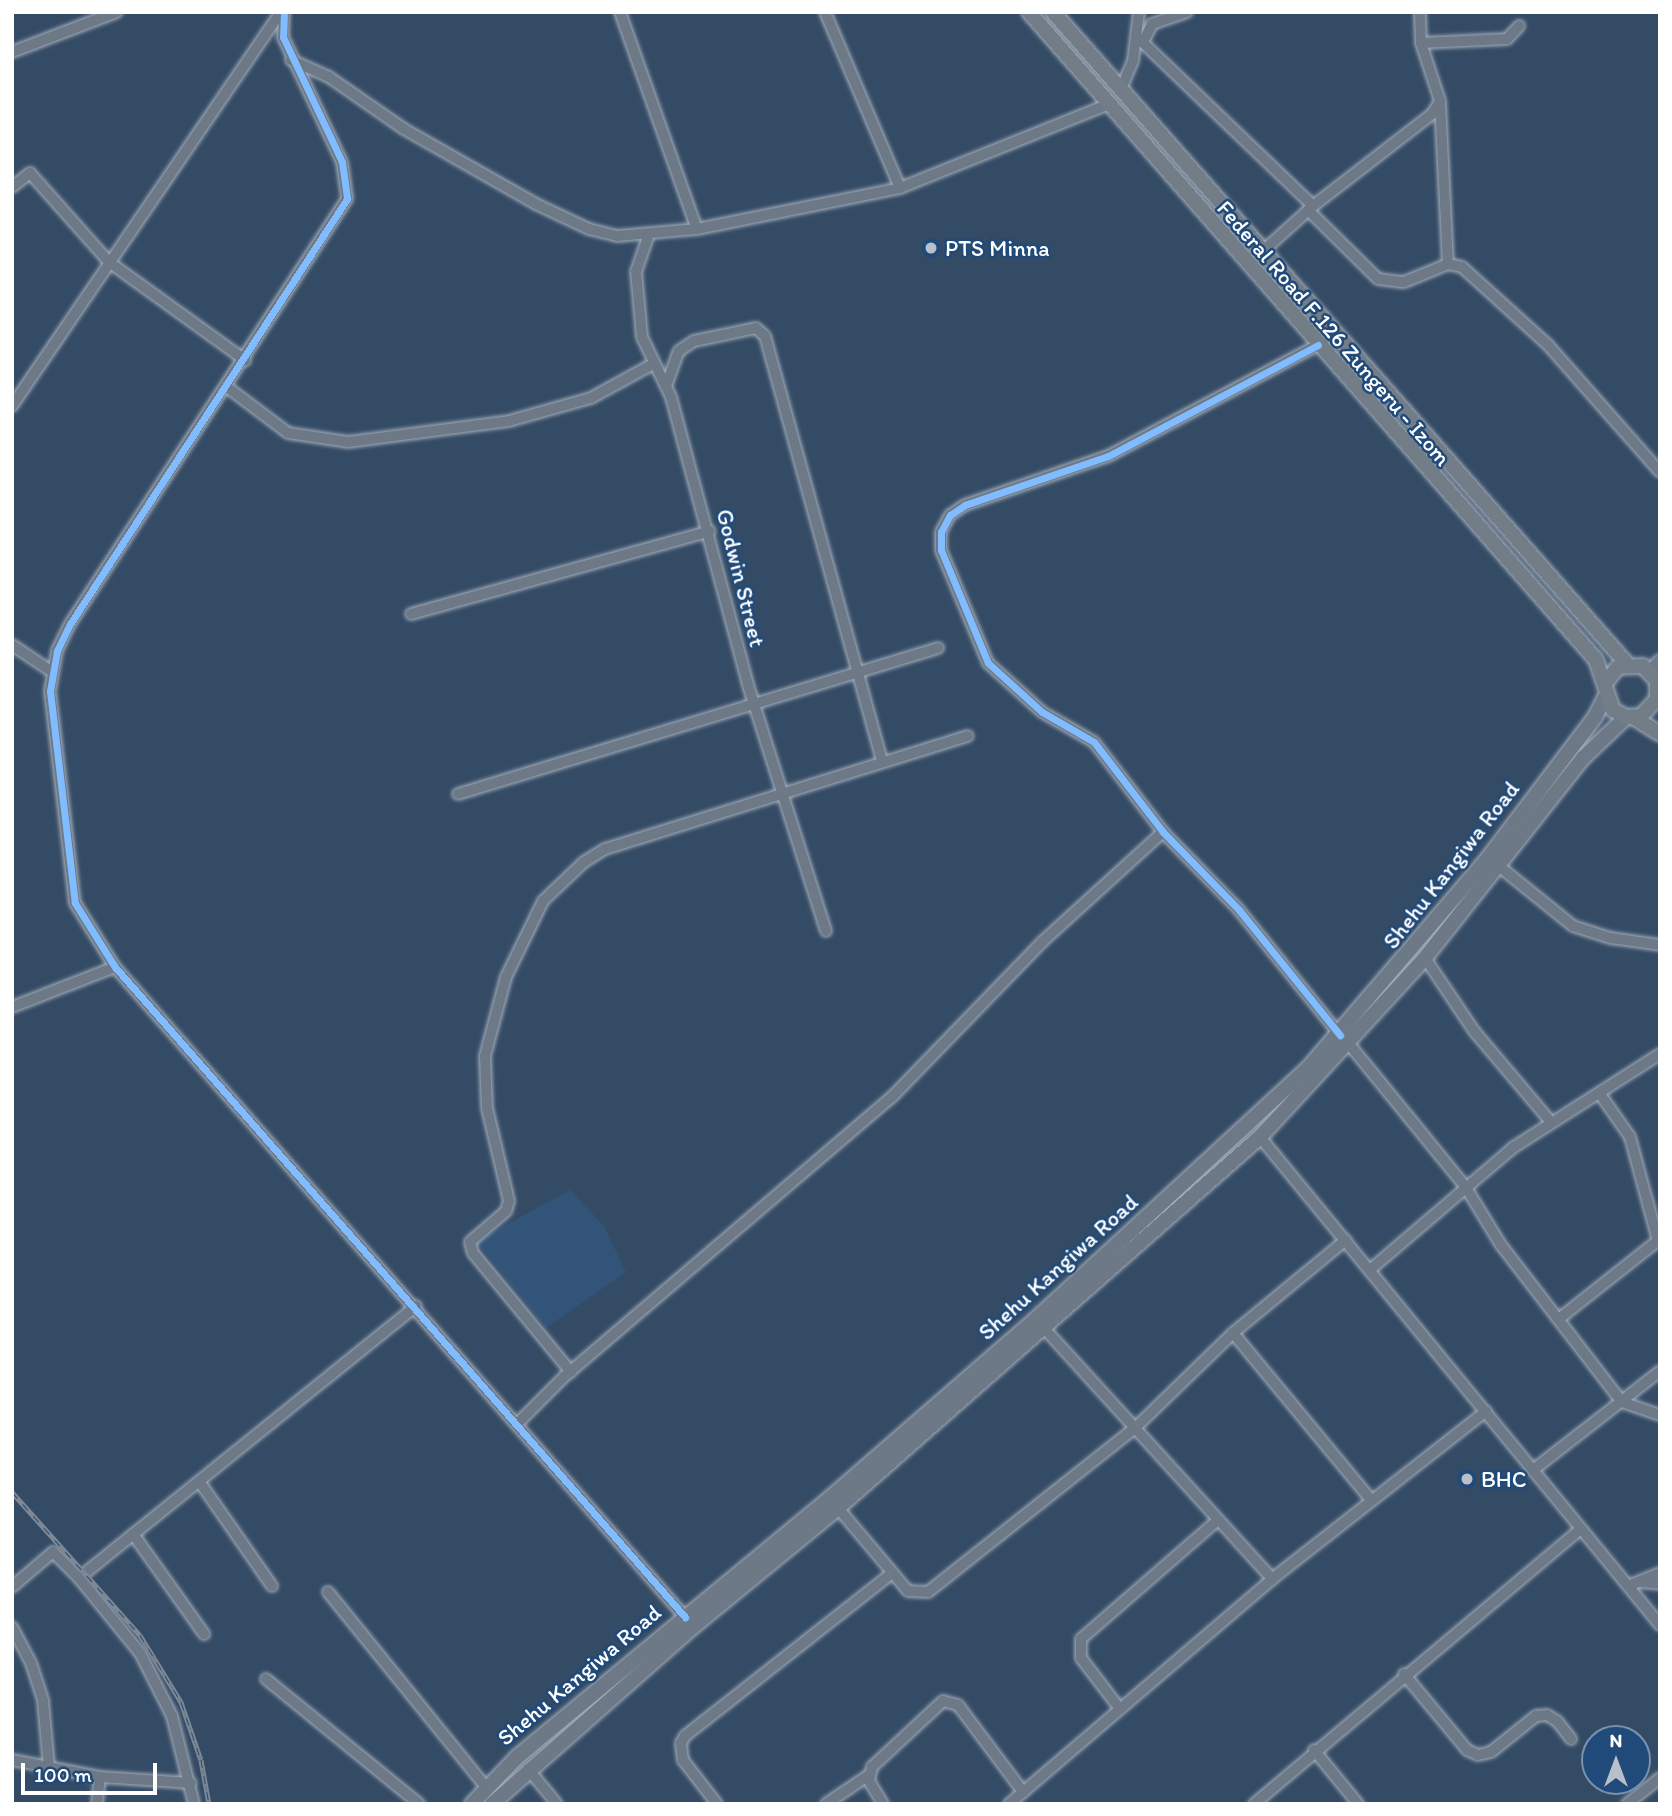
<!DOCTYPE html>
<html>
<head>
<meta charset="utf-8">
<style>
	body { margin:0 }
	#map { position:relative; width:1672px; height:1816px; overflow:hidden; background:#344b65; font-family:Itim,sans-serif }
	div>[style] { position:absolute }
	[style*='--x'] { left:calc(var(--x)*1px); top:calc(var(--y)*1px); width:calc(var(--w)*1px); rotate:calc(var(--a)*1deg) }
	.built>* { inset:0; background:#315478 }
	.roads { filter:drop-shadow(0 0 2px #a4aeba) drop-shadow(0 0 2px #a4aeba) }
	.minor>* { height:10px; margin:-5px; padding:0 5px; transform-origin:5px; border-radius:5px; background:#6d7986 }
	.tertiary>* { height:12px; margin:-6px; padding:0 6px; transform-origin:6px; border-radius:6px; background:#6d7986 }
	.secondary>* { height:14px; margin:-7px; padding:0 7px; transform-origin:7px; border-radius:7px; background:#6d7986 }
	.primary>* { height:14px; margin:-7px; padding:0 7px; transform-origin:7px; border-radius:7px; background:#727d88 }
	.rail>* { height:5px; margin-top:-2.5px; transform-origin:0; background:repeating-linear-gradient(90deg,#1f4a7a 0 8px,#7e8895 0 16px); box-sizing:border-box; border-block:2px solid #7e8895 }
	.cycleway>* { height:7px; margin:-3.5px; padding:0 3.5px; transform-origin:3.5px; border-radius:3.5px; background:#80bcff }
	.dots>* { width:19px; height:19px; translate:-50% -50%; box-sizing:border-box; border:4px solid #1f4a7a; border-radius:50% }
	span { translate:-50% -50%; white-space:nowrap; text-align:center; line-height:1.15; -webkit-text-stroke:5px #1f4a7a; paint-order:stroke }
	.poi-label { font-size:23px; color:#fff }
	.left { translate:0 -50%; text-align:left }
	.street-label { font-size:23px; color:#fff }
	.frame { position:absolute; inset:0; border:14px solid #fff; pointer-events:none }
	.north { position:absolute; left:1581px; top:1725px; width:70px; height:70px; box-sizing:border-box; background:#1f4a7a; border:2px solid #7992af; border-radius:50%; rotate:0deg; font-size:19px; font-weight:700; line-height:28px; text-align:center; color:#fff }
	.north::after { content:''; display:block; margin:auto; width:24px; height:32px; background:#b8c0c9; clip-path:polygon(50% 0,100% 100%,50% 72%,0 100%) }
	.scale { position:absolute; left:21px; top:1763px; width:136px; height:32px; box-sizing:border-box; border:4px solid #fff; border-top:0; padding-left:9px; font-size:21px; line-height:24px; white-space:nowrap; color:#fff; -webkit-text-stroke:5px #1f4a7a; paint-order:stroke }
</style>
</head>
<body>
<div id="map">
	<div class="built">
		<i style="clip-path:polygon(570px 1190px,604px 1226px,626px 1272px,546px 1328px,476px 1241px)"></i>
	</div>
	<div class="roads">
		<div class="minor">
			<i style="--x:284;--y:12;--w:25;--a:92"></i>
			<i style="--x:283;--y:37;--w:138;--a:64.7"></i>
			<i style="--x:342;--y:162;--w:37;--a:82"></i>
			<i style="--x:347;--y:199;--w:507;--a:123.09"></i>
			<i style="--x:70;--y:624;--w:30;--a:116"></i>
			<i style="--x:57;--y:651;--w:41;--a:99.9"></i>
			<i style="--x:50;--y:691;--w:213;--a:83.3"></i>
			<i style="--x:75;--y:903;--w:75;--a:58"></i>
			<i style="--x:115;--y:967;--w:865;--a:48.75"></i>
			<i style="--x:620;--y:12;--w:230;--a:70.5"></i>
			<i style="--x:825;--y:12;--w:191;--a:66.9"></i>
			<i style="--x:1136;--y:36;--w:245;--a:43.8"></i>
			<i style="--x:1143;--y:42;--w:20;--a:-63"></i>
			<i style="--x:1152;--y:24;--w:37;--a:-19"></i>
			<i style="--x:1421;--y:43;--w:86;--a:-2.7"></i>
			<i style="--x:1507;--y:39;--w:18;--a:-47"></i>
			<i style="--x:12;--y:52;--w:112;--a:-20.9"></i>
			<i style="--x:291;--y:60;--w:42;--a:24.1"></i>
			<i style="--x:329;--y:77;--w:91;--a:34.7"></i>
			<i style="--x:404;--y:129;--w:152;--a:29.6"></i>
			<i style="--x:536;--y:204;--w:59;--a:25.3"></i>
			<i style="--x:589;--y:229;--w:29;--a:14"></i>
			<i style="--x:617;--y:236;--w:80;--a:-5"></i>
			<i style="--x:697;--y:229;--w:207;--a:-11.4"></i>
			<i style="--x:900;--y:188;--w:222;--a:-21.9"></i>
			<i style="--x:1121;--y:89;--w:30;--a:-67"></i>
			<i style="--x:1133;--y:61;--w:49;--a:-83"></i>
			<i style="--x:1440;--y:101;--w:163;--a:87.2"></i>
			<i style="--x:12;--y:187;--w:23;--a:-38"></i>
			<i style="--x:30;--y:173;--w:119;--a:48.4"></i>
			<i style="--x:109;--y:262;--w:168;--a:35.8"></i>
			<i style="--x:1308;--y:210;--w:98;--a:44.6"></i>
			<i style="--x:1378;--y:279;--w:26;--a:7"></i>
			<i style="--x:1404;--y:282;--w:48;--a:-22.2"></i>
			<i style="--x:1448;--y:264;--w:14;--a:12"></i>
			<i style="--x:1462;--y:267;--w:116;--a:42.2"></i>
			<i style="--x:1548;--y:345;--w:169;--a:48.6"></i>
			<i style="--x:648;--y:237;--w:36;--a:109"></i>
			<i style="--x:636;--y:271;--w:66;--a:84.8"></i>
			<i style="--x:642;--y:337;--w:67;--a:64.2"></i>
			<i style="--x:671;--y:397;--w:298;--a:75"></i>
			<i style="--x:748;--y:685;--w:258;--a:72.4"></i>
			<i style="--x:1263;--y:251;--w:67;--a:-42"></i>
			<i style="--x:1313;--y:206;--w:150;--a:-37.7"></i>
			<i style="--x:1432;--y:114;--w:15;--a:-58"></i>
			<i style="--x:1440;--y:101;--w:61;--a:-108.1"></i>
			<i style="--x:1421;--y:43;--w:31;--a:-92"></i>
			<i style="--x:1318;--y:345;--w:238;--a:152.1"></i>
			<i style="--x:1108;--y:456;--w:151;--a:161.1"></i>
			<i style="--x:965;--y:505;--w:18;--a:146"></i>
			<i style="--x:950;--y:515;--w:19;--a:118"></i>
			<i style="--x:941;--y:532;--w:18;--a:90"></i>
			<i style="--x:941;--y:550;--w:122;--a:67.4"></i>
			<i style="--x:988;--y:663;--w:73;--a:42.2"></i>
			<i style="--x:1042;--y:712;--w:60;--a:30"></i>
			<i style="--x:1094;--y:742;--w:113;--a:52.5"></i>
			<i style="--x:1163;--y:832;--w:109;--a:45.7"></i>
			<i style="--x:1239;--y:910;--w:161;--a:51.1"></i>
			<i style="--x:666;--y:386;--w:37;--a:-70"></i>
			<i style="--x:679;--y:351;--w:18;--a:-34"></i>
			<i style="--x:694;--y:341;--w:63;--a:-11.8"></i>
			<i style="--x:756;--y:328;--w:12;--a:42"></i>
			<i style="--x:765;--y:336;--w:441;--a:74.6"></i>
			<i style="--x:227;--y:387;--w:76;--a:37"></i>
			<i style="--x:288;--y:433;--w:61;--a:8.5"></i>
			<i style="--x:348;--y:442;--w:162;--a:-7.4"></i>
			<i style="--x:509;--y:421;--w:85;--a:-15.7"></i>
			<i style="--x:591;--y:398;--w:71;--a:-28.7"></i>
			<i style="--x:12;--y:406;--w:477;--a:-55.7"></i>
			<i style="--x:411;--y:614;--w:310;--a:-15.5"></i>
			<i style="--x:12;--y:645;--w:47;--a:33.7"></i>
			<i style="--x:458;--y:794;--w:502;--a:-16.92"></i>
			<i style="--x:1500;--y:867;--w:94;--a:38.9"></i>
			<i style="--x:1573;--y:926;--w:40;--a:18"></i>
			<i style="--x:1611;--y:938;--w:49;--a:8.1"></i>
			<i style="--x:1425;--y:958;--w:88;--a:56.1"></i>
			<i style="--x:1474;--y:1031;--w:119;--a:49.8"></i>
			<i style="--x:12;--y:1007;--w:110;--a:-21.2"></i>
			<i style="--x:1349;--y:1044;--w:183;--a:50.8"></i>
			<i style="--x:1465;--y:1186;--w:69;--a:58.6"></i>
			<i style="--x:1501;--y:1245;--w:198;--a:52.4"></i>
			<i style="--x:1622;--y:1402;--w:40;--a:18.9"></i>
			<i style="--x:1600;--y:1094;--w:52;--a:55.1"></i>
			<i style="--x:1630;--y:1137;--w:108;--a:74.9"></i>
			<i style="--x:1260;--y:1137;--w:631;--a:50.66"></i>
			<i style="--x:1371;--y:1269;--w:188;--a:-40.5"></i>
			<i style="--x:1514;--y:1147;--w:173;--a:-32.5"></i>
			<i style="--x:1560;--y:1318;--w:127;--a:-38.3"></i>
			<i style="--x:1043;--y:1327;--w:341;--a:47.7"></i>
			<i style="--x:1233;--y:1333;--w:217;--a:50.4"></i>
			<i style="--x:571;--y:1372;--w:154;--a:-129.5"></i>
			<i style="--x:473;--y:1253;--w:11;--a:-105"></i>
			<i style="--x:470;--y:1242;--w:48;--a:-40.7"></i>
			<i style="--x:506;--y:1211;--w:10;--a:-73"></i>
			<i style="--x:509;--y:1201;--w:96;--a:-103.3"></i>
			<i style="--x:487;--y:1108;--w:52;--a:-92.2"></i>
			<i style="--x:485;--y:1056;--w:82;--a:-75.1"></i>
			<i style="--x:506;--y:977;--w:85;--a:-64"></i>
			<i style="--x:543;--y:901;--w:57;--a:-43.6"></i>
			<i style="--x:584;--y:862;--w:25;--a:-32"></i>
			<i style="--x:605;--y:849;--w:380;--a:-17.3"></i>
			<i style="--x:518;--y:1423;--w:66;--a:-45"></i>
			<i style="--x:565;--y:1376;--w:430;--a:-40.5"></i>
			<i style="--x:892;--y:1097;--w:216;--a:-45.9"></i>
			<i style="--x:1042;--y:942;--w:164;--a:-42.3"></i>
			<i style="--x:1533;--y:1470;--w:161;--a:-37.9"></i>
			<i style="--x:199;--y:1481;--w:128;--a:55.2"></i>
			<i style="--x:838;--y:1508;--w:109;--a:49.9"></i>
			<i style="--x:908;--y:1591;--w:20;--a:3"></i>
			<i style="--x:928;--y:1592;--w:264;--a:-38.4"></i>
			<i style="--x:1135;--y:1428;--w:136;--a:-44.1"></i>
			<i style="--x:1233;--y:1333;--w:146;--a:-39.5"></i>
			<i style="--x:133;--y:1534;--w:123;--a:54.6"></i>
			<i style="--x:79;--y:1578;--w:433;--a:-38.9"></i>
			<i style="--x:1639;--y:1582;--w:21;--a:5"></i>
			<i style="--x:1628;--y:1586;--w:35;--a:-22"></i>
			<i style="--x:12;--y:1587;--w:54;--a:-40.5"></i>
			<i style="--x:53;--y:1552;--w:37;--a:45"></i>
			<i style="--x:79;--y:1578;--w:97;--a:50.9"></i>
			<i style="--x:140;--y:1653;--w:71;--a:63.1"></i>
			<i style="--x:172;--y:1716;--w:91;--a:76"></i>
			<i style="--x:328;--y:1592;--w:251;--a:51"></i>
			<i style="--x:12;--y:1627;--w:41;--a:62.2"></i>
			<i style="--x:31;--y:1663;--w:40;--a:72"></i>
			<i style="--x:43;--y:1701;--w:66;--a:84.8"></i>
			<i style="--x:1404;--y:1674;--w:99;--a:50.3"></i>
			<i style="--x:1467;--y:1750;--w:12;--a:24"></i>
			<i style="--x:1478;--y:1755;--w:13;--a:-13"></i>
			<i style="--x:1491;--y:1752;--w:58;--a:-38.7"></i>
			<i style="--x:1536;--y:1716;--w:11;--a:-5"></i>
			<i style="--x:1547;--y:1715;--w:12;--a:31"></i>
			<i style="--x:1557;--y:1721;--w:23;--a:52"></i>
			<i style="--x:266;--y:1679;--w:198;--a:39.2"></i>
			<i style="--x:1120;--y:1709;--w:64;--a:-127.4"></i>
			<i style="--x:1081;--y:1658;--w:19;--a:-90"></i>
			<i style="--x:1081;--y:1639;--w:181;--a:-41"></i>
			<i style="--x:1314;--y:1750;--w:70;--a:50.8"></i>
			<i style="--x:12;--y:1760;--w:90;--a:10.9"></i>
			<i style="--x:100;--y:1777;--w:91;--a:3.8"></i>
			<i style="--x:528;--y:1769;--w:45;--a:50.4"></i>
			<i style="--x:97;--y:1804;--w:27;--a:-84"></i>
			<i style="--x:717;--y:1804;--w:56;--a:-127.7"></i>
			<i style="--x:683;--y:1760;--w:17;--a:-97"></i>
			<i style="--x:681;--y:1743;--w:8;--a:-60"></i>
			<i style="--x:685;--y:1736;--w:262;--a:-38.2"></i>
			<i style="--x:826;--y:1804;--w:52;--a:-34"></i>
			<i style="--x:883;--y:1804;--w:27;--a:-121"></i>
			<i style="--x:869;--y:1781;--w:14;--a:-78"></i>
			<i style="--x:872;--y:1767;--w:97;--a:-42.9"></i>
			<i style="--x:943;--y:1701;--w:16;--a:15"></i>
			<i style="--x:958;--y:1705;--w:109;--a:53.2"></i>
			<i style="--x:1009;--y:1804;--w:346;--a:-40.5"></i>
			<i style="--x:1272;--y:1579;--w:272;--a:-38.1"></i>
			<i style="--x:1254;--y:1804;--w:427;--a:-40.1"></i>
			<i style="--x:1627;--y:1804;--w:42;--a:-38.2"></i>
		</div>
		<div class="tertiary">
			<i style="--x:1650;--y:671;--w:14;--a:-45"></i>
		</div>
		<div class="secondary">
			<i style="--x:472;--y:1804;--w:65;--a:-46.2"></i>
			<i style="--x:517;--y:1757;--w:406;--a:-39.6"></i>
			<i style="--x:830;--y:1498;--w:274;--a:-41"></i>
			<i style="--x:1037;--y:1318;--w:370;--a:-42.7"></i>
			<i style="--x:1309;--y:1067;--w:275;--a:-49.4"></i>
			<i style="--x:1488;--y:858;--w:177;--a:-52.8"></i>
			<i style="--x:1595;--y:717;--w:22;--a:-63"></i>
			<i style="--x:492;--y:1804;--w:268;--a:-41.4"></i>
			<i style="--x:693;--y:1627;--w:188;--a:-39.4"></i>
			<i style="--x:838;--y:1508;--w:562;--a:-41.32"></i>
			<i style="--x:1260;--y:1137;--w:243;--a:-47.3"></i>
			<i style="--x:1425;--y:958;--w:255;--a:-51.7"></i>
			<i style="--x:1583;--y:758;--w:59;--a:-43.6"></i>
		</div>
		<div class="primary">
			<i style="--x:1029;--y:12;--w:861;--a:48.81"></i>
			<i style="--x:1596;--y:660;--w:53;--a:71.2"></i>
			<i style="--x:1613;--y:710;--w:15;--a:28"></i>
			<i style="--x:1626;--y:717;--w:15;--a:-4"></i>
			<i style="--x:1641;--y:716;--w:23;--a:-47"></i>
			<i style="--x:1657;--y:699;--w:18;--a:-90"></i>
			<i style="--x:1657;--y:681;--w:21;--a:-133"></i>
			<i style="--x:1643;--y:666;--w:25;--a:178"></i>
			<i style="--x:1618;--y:667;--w:19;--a:129"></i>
			<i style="--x:1053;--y:12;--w:869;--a:48.64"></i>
			<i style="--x:1633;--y:717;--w:32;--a:32"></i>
		</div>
	</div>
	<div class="rail">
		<i style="--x:12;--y:1492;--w:192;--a:48.2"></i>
		<i style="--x:140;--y:1635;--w:79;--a:58.5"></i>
		<i style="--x:181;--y:1702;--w:61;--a:71"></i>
		<i style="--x:201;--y:1760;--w:45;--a:79.7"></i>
	</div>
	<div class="cycleway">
		<i style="--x:284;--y:12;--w:25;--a:92"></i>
		<i style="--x:283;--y:37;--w:138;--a:64.7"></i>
		<i style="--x:342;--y:162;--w:37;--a:82"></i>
		<i style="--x:347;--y:199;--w:507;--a:123.09"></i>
		<i style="--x:70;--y:624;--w:30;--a:116"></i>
		<i style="--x:57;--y:651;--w:41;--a:99.9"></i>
		<i style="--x:50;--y:691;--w:213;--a:83.3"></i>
		<i style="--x:75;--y:903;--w:75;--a:58"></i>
		<i style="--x:115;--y:967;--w:865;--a:48.75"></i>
		<i style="--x:1318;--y:345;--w:238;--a:152.1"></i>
		<i style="--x:1108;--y:456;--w:151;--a:161.1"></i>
		<i style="--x:965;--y:505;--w:18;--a:146"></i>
		<i style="--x:950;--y:515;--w:19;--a:118"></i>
		<i style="--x:941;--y:532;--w:18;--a:90"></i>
		<i style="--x:941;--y:550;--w:122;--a:67.4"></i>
		<i style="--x:988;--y:663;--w:73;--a:42.2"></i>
		<i style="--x:1042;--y:712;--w:60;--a:30"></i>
		<i style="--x:1094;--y:742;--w:113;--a:52.5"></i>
		<i style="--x:1163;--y:832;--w:109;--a:45.7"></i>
		<i style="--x:1239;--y:910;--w:161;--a:51.1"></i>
	</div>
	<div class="dots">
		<i style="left:931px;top:248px;background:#b8c0c9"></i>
		<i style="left:1467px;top:1479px;background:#b8c0c9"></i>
	</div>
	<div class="poi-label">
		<span class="left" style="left:945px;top:248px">PTS Minna</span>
		<span class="left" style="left:1481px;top:1479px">BHC</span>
	</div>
	<div class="street-label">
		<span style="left:1334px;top:333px;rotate:49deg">Federal Road F.126 Zungeru - Izom</span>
		<span style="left:741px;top:578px;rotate:76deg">Godwin Street</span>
		<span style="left:1451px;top:865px;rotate:-52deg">Shehu Kangiwa Road</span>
		<span style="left:1058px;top:1267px;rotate:-42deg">Shehu Kangiwa Road</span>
		<span style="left:579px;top:1675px;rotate:-40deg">Shehu Kangiwa Road</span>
	</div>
	<div class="frame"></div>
	<div class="north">N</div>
	<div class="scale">100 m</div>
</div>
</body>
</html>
